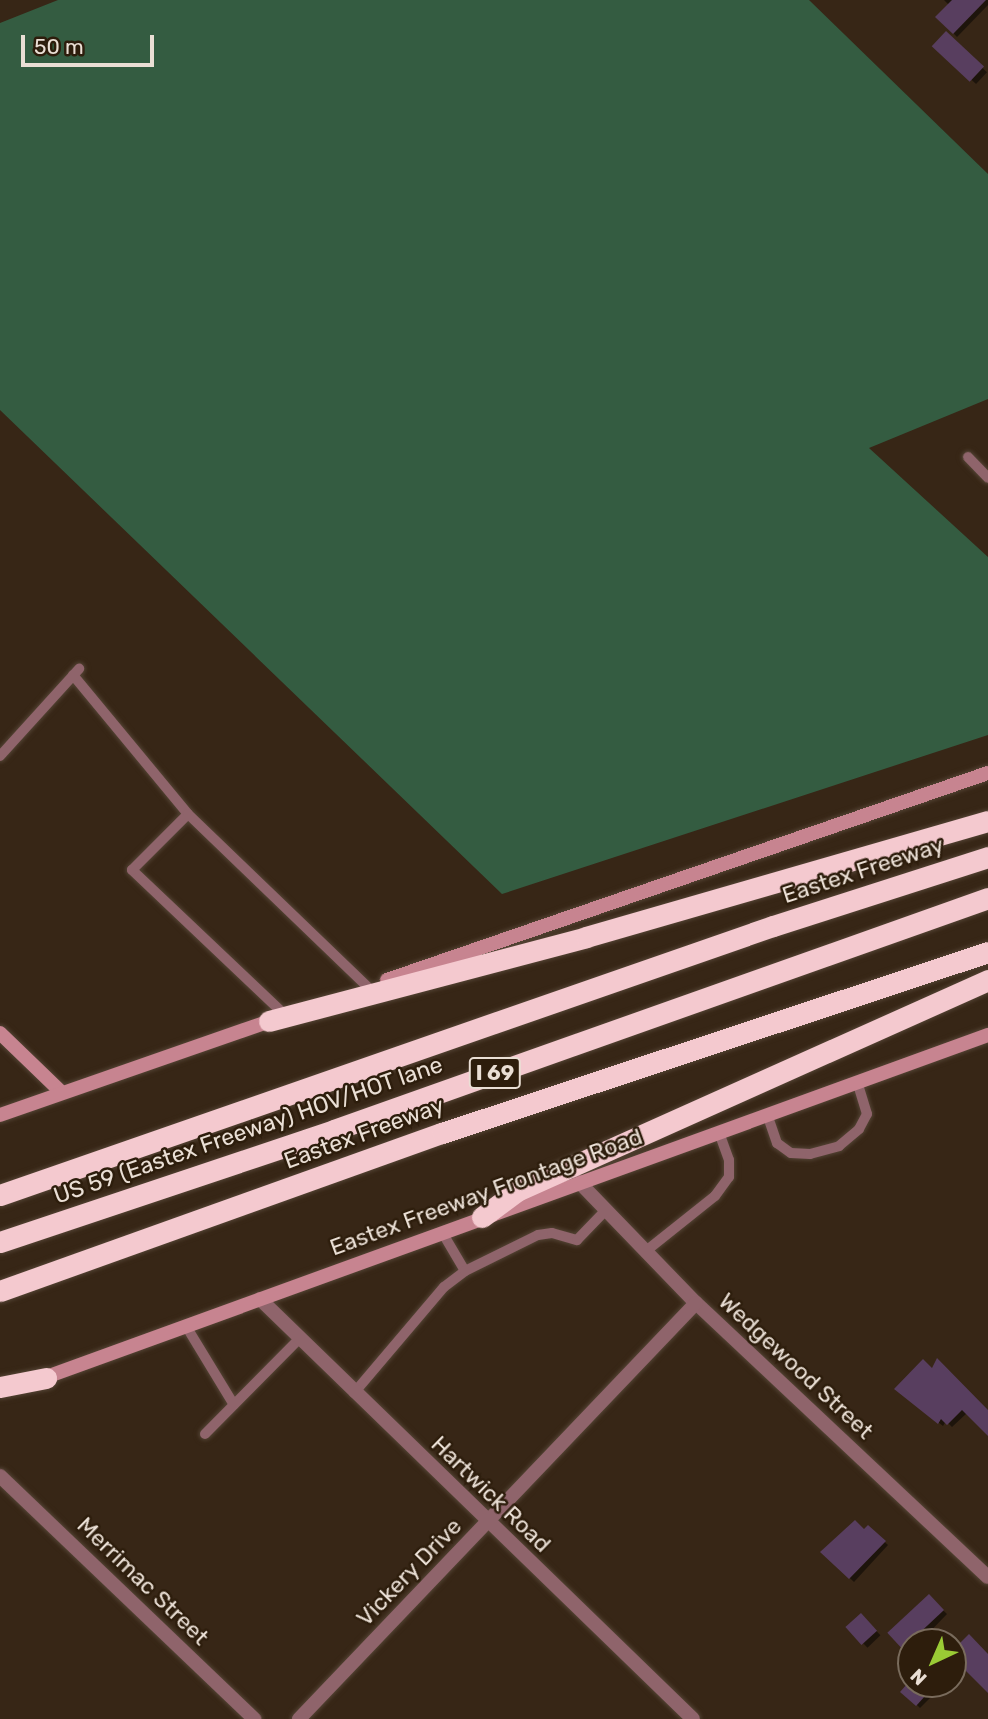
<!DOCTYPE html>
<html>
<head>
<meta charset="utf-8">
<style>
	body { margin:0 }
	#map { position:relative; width:988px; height:1719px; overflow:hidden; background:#372616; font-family:Rubik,sans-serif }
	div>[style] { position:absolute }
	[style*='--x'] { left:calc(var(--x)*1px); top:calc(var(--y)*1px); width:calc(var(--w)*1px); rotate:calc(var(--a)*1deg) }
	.forest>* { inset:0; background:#345c41 }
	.shadow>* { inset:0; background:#0007; transform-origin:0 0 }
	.building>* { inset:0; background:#583e5f; transform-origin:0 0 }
	.roads { filter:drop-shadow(0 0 2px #544435) drop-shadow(0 0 2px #544435) }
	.lane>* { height:10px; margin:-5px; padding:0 5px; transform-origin:5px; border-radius:5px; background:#8f646b }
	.street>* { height:14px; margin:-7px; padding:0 7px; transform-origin:7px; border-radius:7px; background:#8f646b }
	.secondary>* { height:14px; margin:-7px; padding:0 7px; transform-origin:7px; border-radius:7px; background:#c78490 }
	.highway>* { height:21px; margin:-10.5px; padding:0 10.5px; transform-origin:10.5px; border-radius:10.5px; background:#f4c9cf }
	span { translate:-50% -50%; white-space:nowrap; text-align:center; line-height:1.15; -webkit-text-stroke:5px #2d1d0c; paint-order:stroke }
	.shield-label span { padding:2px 5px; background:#2d1d0c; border:2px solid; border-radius:5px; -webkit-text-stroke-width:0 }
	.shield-label { font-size:21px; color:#eadfd5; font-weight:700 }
	.street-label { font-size:23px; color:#eadfd5 }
	.north { position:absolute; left:897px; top:1628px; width:70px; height:70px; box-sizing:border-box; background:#2d1d0c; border:2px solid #796b5c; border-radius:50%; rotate:224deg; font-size:19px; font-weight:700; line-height:28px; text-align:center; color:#eadfd5 }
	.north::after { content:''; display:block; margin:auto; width:24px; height:32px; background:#9acb35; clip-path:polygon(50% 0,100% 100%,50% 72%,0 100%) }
	.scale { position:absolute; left:21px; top:35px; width:133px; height:32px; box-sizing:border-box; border:4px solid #eadfd5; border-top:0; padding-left:9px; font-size:21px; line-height:24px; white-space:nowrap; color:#eadfd5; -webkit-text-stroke:5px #2d1d0c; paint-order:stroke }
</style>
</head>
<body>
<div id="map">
	<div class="forest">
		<i style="clip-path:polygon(58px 0,809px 0,988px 174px,988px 399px,869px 448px,988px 557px,988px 735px,502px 894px,0 410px,0 23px)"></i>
	</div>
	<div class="shadow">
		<i style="clip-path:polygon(944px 0,988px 0,988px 5px,957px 37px,938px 17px,949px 5px)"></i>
		<i style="left:946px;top:34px;width:56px;height:16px;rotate:43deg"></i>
		<i style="clip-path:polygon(923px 1361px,988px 1434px,967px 1413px,952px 1427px,946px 1421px,943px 1426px,900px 1392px)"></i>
		<i style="clip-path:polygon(868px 1527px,888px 1545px,854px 1582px,822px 1552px)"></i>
		<i style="clip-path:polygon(929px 1597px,947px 1614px,920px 1642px,911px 1642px,909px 1652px,892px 1635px)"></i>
		<i style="left:861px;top:1615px;width:28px;height:18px;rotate:46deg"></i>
		<i style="clip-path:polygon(917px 1684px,926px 1684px,935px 1693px,920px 1708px,907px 1695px)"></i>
	</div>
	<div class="building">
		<i style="clip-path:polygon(952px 0,986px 0,953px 34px,935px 17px)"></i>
		<i style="left:946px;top:31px;width:52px;height:21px;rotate:43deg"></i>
		<i style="clip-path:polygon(937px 1358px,988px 1410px,988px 1436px,962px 1410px,947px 1425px,941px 1419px,938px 1424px,894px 1389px,923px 1359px,932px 1368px)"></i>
		<i style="clip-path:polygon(855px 1520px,864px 1529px,868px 1525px,886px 1541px,849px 1579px,820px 1552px)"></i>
		<i style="left:929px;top:1594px;width:22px;height:57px;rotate:47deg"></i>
		<i style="left:861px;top:1613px;width:24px;height:21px;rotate:48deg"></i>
		<i style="clip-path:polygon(969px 1634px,988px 1654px,988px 1693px,953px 1658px,953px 1650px)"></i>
		<i style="clip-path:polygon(907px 1684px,936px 1684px,916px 1706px,900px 1692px)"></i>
	</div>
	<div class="roads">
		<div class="lane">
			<i style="--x:968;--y:457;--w:29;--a:46"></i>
			<i style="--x:73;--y:675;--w:180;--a:50.4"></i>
			<i style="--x:0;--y:756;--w:118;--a:-47.8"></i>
			<i style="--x:285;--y:1015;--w:211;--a:-136.5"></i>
			<i style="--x:132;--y:870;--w:79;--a:-45"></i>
			<i style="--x:188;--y:814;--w:250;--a:43.9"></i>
			<i style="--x:767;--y:1114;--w:31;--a:71"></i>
			<i style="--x:777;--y:1143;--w:17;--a:36"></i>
			<i style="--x:791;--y:1153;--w:19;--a:3"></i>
			<i style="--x:810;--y:1154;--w:30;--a:-15"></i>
			<i style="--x:839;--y:1146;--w:26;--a:-40"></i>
			<i style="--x:859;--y:1129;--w:17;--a:-62"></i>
			<i style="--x:867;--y:1114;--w:34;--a:-107"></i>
			<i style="--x:442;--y:1232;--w:45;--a:59.5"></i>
			<i style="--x:646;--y:1251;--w:88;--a:-38.6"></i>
			<i style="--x:715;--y:1196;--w:24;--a:-54"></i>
			<i style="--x:729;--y:1177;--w:17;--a:-90"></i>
			<i style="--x:729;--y:1160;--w:30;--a:-110"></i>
			<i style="--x:186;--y:1326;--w:92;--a:58.7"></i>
			<i style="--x:354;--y:1393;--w:139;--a:-49.7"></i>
			<i style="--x:444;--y:1287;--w:26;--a:-37"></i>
			<i style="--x:465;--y:1271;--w:81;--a:-26.3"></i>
			<i style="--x:538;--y:1235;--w:14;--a:-8"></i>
			<i style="--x:552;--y:1233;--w:26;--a:16"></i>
			<i style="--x:577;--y:1240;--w:42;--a:-46"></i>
			<i style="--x:205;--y:1434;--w:134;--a:-45.3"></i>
		</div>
		<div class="street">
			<i style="--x:579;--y:1182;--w:168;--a:46"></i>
			<i style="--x:696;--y:1303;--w:400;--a:43.2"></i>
			<i style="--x:260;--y:1299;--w:603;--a:44.13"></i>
			<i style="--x:0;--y:1476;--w:352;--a:43.7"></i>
			<i style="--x:299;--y:1719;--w:575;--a:-46.34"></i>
		</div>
		<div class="secondary">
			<i style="--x:387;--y:980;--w:636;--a:-19.01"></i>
			<i style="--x:0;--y:1033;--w:85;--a:44"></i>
			<i style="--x:0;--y:1115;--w:291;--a:-19.2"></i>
			<i style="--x:38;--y:1380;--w:1011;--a:-19.96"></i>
		</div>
		<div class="highway">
			<i style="--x:269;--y:1021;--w:328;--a:-14.8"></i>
			<i style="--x:586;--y:937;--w:418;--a:-16.1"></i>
			<i style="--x:0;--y:1195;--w:818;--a:-19.19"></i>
			<i style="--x:773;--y:926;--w:226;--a:-17.8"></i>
			<i style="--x:482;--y:1217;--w:44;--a:-36.6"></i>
			<i style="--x:517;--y:1191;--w:516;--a:-24.13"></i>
			<i style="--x:0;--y:1242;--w:352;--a:-18.5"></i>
			<i style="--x:334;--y:1130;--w:694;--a:-19.53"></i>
			<i style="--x:0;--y:1291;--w:469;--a:-19.7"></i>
			<i style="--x:442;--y:1133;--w:575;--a:-18.34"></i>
			<i style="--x:0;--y:1387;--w:47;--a:-11.1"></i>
		</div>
	</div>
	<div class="shield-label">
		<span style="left:495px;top:1073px">I 69</span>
	</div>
	<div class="street-label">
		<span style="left:863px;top:870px;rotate:-18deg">Eastex Freeway</span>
		<span style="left:248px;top:1130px;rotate:-19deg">US 59 (Eastex Freeway) HOV/HOT lane</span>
		<span style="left:364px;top:1133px;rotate:-20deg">Eastex Freeway</span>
		<span style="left:486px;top:1192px;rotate:-20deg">Eastex Freeway Frontage Road</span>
		<span style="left:796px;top:1366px;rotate:43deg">Wedgewood Street</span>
		<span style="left:491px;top:1494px;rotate:44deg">Hartwick Road</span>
		<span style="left:409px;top:1572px;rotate:-46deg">Vickery Drive</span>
		<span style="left:143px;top:1581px;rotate:44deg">Merrimac Street</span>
	</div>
	<div class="north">N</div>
	<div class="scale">50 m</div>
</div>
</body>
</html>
